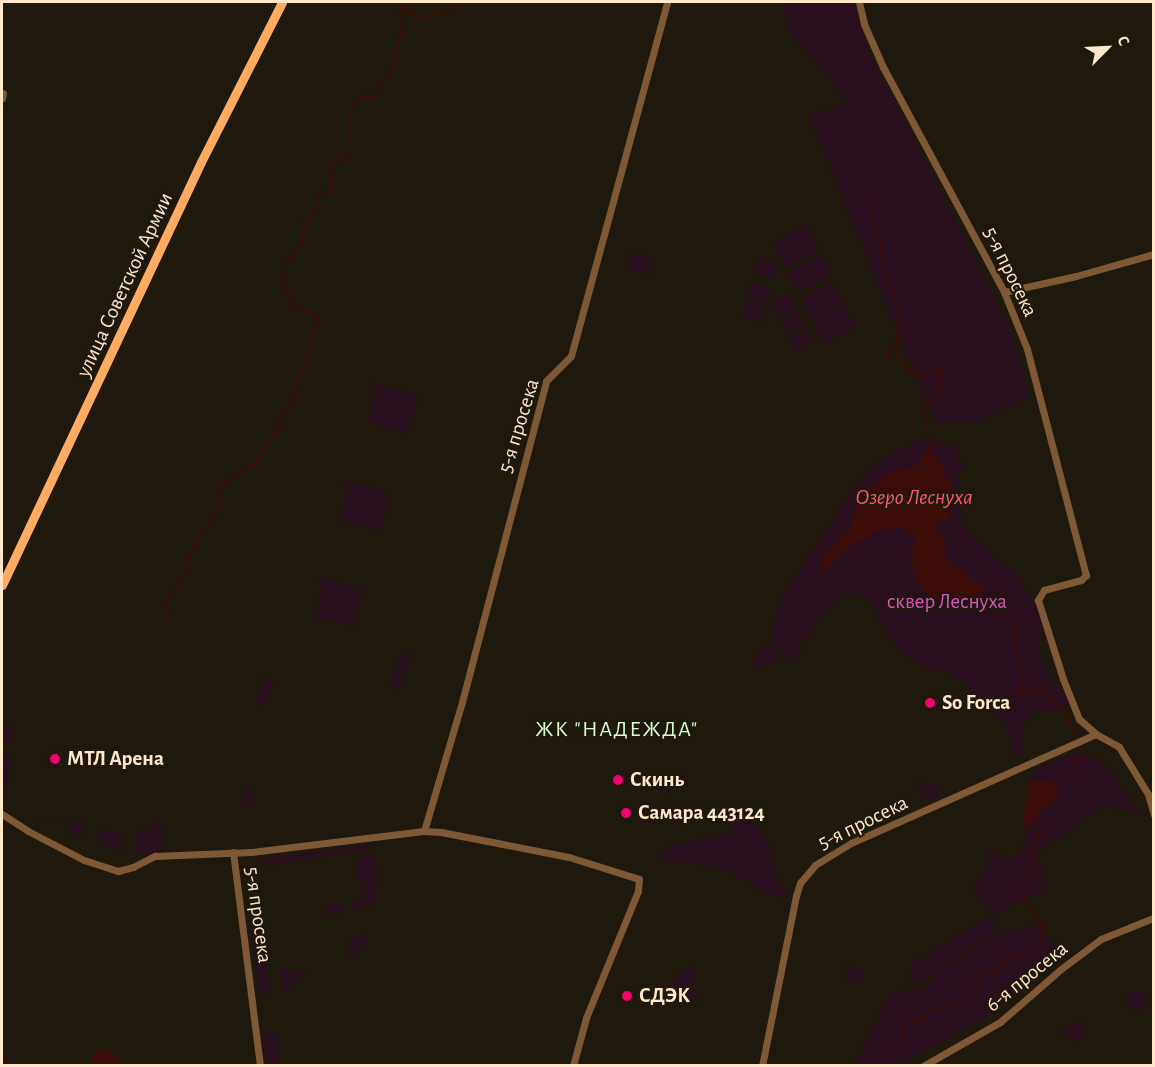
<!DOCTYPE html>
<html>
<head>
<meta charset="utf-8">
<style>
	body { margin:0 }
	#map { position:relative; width:1155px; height:1067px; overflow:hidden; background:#1f180c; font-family:"Alegreya Sans",sans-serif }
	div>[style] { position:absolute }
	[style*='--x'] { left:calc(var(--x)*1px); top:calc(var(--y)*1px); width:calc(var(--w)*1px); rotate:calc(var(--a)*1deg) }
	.green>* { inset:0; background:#290f1e; transform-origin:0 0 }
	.round { border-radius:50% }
	.water>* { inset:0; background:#3c0c08 }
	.stream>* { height:2px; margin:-1px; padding:0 1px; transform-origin:1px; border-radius:1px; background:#3c0c08 }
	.street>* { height:7px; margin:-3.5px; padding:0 3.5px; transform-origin:3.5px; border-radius:3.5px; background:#7f5936 }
	.secondary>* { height:9px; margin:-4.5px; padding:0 4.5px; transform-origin:4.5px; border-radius:4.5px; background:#ffab61 }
	.dots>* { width:16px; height:16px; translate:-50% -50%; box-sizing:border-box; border:3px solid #1f180c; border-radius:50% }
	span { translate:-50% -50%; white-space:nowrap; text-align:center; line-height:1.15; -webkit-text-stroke:4.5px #1f180c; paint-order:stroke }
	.street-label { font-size:21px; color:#ffe7ca }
	.park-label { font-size:21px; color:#e154c6 }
	.poi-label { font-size:21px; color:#ffe7ca; font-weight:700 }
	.left { translate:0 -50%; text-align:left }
	.water-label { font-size:22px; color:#ff5868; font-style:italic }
	.neighbourhood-label { font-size:22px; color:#d6ffcc; letter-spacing:1.5px }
	.frame { position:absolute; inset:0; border:3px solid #ffe7ca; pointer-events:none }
	.north { position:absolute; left:1077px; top:18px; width:60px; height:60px; -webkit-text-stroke:4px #1f180c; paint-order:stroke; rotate:66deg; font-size:16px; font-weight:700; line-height:24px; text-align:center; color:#ffe7ca }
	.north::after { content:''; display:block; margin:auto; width:21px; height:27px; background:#ffe7ca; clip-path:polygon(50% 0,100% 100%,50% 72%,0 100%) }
</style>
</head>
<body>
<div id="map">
	<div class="green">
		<i style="clip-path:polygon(783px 2px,854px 2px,868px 50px,1010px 328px,1029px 396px,977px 422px,935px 422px,809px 115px,850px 103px,788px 27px)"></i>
		<i style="left:807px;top:225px;width:27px;height:39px;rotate:62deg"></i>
		<i style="left:631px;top:253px;width:23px;height:16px;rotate:15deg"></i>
		<i style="left:820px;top:254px;width:23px;height:38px;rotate:61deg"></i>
		<i style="left:758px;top:258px;width:20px;height:15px;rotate:15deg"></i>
		<i style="left:832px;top:281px;width:25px;height:35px;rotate:61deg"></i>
		<i style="left:751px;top:282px;width:20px;height:16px;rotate:18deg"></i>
		<i style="left:789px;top:294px;width:16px;height:20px;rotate:63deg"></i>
		<i style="left:746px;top:302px;width:21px;height:16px;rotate:14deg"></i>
		<i style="left:845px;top:305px;width:25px;height:36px;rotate:63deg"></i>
		<i style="left:797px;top:311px;width:16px;height:19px;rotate:63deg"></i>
		<i style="left:806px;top:329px;width:15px;height:19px;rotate:62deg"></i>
		<i style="clip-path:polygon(372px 383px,418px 396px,407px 433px,368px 422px,377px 391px,371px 389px)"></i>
		<i style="clip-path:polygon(925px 439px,953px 445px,965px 467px,958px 475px,961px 524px,1021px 580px,1043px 616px,1039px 639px,1041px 657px,1052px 685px,1064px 691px,1070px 704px,1056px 712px,1034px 712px,1024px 725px,1021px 753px,1015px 756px,1008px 728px,999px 717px,984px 707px,966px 684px,948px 672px,929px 669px,906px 656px,893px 645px,875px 609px,864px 597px,844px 591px,840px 599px,816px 622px,810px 636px,799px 645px,801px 654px,788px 661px,771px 636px,784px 593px,853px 490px,874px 466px,904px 447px)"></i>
		<i style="clip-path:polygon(345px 481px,390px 493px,380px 531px,341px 520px,349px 489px,343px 487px)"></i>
		<i style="clip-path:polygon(318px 577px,363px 590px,353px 627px,314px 616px,322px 585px,317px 583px)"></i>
		<i style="clip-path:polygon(770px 640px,779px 658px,756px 669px,752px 662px)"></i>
		<i style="left:402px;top:651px;width:9px;height:38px;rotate:18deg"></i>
		<i style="clip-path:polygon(263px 678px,273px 680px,268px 701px,257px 705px)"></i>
		<i style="clip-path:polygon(2px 722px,12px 727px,10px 744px,2px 742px)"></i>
		<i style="clip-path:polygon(1077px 753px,1097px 759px,1109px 769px,1135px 808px,1148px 815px,1104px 805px,1037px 852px,1048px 889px,993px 915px,973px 888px,989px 865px,985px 855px,996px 852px,1007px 860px,1021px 853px,1027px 832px,1044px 806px,1051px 781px,1030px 781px,1035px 769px)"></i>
		<i style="clip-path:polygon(2px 756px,8px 757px,10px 761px,7px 792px,2px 796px)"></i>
		<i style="left:678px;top:771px;width:7px;height:22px;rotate:34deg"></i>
		<i style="clip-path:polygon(918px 781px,940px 787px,938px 798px,930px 800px,925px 798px)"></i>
		<i style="clip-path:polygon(247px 784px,255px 801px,241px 807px)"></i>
		<i style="clip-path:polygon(738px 813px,762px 832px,774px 855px,770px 860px,779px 885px,790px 894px,779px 897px,765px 893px,732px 872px,712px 866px,661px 860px,661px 853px,669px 847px,730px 833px)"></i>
		<i style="clip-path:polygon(34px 816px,79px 822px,83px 823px,83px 831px,78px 836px,71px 836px,69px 823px)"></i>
		<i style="clip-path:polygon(155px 821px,160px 822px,163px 829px,161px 851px,152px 853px)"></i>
		<i style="left:138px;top:830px;width:14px;height:24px;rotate:4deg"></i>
		<i style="clip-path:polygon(98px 831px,122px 833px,120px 853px,99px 841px)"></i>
		<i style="clip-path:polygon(367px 845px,371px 849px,264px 866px,259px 860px)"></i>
		<i style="clip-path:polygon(374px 855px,378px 879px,373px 906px,352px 908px,352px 900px,360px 901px,367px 888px,358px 879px,358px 857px)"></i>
		<i style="clip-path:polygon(337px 903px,343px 911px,330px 916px,323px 909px)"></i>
		<i style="clip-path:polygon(989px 917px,997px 930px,916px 985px,906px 975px,916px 961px)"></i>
		<i style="clip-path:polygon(1040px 923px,1059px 956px,993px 1013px,900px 1065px,854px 1065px,890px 994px,928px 987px,936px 974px,994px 936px)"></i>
		<i style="clip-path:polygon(250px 928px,261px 928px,270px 993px,261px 995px)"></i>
		<i style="clip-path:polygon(365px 934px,365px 944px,355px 951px,357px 961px,349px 954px,348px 946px,352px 939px)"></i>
		<i style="clip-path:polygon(693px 964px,697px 1002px,670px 1001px,674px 979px)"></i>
		<i style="clip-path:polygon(847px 966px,863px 970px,861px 984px,844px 979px)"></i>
		<i style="clip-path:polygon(281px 969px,307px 974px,283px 992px)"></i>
		<i class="round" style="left:1127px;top:992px;width:20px;height:20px"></i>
		<i style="clip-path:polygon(1082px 1022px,1087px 1036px,1072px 1041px,1063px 1035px,1061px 1030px)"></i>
		<i style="left:276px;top:1033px;width:32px;height:14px;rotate:83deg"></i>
	</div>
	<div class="water">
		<i style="clip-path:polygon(926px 450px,932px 451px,950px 482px,952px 504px,946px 508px,950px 519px,936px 526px,943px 538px,947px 560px,982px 586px,980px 596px,971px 600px,939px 599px,922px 590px,908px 557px,914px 550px,915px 536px,902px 526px,877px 531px,847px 548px,830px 564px,821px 579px,822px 556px,849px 528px,858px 504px,884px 475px,919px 465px)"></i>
		<i style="clip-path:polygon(1030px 781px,1051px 781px,1057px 789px,1056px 802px,1044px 806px,1027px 832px,1023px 818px)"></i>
		<i style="clip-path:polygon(100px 1050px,111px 1051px,121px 1065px,89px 1065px,94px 1054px)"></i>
	</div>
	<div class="stream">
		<i style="--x:351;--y:141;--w:30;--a:-90"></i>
		<i style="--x:351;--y:111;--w:19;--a:-55"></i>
		<i style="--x:362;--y:95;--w:9;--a:18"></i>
		<i style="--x:371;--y:98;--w:9;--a:-21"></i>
		<i style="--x:379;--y:95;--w:17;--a:-80"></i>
		<i style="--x:382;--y:78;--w:9;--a:-18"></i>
		<i style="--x:391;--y:75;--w:40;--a:-77"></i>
		<i style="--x:400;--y:36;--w:7;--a:-45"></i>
		<i style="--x:405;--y:31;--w:8;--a:-135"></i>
		<i style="--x:399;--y:25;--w:18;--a:-81"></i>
		<i style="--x:402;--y:7;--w:4;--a:0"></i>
		<i style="--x:406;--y:7;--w:10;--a:45"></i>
		<i style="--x:413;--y:14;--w:12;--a:14"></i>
		<i style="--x:425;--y:17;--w:18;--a:-13"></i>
		<i style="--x:443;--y:13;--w:21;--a:-31"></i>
		<i style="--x:866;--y:204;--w:34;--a:67"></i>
		<i style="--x:879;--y:235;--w:43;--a:82.1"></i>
		<i style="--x:885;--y:278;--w:38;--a:65"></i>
		<i style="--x:901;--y:313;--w:33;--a:99"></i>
		<i style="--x:896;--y:346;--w:11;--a:142"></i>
		<i style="--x:887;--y:353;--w:5;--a:90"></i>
		<i style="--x:887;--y:358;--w:13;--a:-4"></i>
		<i style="--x:900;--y:357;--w:15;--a:58"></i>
		<i style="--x:908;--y:370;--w:17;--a:25"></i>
		<i style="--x:923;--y:377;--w:18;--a:-29"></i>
		<i style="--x:939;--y:368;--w:8;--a:60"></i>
		<i style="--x:943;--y:375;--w:18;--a:96"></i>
		<i style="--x:941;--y:393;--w:23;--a:140"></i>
		<i style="--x:923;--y:408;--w:19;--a:78"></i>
		<i style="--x:928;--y:452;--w:7;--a:-63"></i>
		<i style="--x:931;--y:446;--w:5;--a:-22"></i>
		<i style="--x:936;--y:444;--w:7;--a:-124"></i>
		<i style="--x:979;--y:588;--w:12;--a:-5"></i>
		<i style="--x:991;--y:587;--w:5;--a:37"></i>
		<i style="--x:995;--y:590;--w:18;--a:77"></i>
		<i style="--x:999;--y:608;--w:26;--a:51"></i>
		<i style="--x:1015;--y:628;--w:8;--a:67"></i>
		<i style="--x:1018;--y:635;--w:20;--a:96"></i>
		<i style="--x:1016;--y:655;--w:22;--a:69"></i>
		<i style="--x:1024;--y:676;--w:15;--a:101"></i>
		<i style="--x:1021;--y:691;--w:6;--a:59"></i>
		<i style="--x:1024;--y:696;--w:7;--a:-45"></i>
		<i style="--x:1029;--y:691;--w:11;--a:15"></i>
		<i style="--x:1040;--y:694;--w:8;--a:-67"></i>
		<i style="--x:1043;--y:687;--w:4;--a:0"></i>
		<i style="--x:1047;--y:687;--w:16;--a:76"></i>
		<i style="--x:1051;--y:703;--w:15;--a:28"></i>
		<i style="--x:1064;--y:710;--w:30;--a:67"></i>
		<i style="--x:168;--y:619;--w:17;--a:-100"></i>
		<i style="--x:165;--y:602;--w:37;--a:-55"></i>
		<i style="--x:186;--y:572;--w:15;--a:-79"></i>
		<i style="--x:189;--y:557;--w:28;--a:-63"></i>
		<i style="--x:202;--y:532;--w:25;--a:-53"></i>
		<i style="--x:217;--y:512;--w:20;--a:-81"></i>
		<i style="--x:220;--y:492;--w:9;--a:-63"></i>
		<i style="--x:224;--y:484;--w:39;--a:-32"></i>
		<i style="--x:257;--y:463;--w:42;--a:-58.6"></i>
		<i style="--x:279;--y:427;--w:10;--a:-84"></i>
		<i style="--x:280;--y:417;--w:18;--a:-47"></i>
		<i style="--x:292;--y:404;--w:19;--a:-78"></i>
		<i style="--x:296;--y:385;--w:68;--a:-70.2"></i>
		<i style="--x:319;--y:321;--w:11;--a:-131"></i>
		<i style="--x:312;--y:313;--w:19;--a:-159"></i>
		<i style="--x:294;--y:306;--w:29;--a:-117"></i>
		<i style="--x:281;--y:280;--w:16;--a:-72"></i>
		<i style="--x:286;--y:265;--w:27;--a:-56"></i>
		<i style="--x:301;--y:243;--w:20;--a:-79"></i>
		<i style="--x:305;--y:223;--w:13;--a:-45"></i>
		<i style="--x:314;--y:214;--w:20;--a:-79"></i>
		<i style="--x:318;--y:194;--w:4;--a:-45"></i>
		<i style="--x:321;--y:191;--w:7;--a:16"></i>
		<i style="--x:328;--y:193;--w:6;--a:-59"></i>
		<i style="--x:331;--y:188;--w:26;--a:-88"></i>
		<i style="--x:332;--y:162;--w:10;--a:-17"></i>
		<i style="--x:342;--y:159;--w:4;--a:27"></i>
		<i style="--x:346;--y:161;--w:8;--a:-50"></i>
		<i style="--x:1053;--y:787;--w:25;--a:-40"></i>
		<i style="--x:1072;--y:771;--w:8;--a:-76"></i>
		<i style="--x:1074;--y:763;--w:10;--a:-29"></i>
		<i style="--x:1083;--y:758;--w:8;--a:-97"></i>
		<i style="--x:864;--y:1066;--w:8;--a:-14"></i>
		<i style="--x:872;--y:1064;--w:12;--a:-55"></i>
		<i style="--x:879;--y:1054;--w:27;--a:-33"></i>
		<i style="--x:902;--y:1039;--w:9;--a:-96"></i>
		<i style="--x:901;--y:1030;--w:8;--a:-60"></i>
		<i style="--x:905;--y:1023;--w:17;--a:-7"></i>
		<i style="--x:922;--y:1021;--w:16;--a:-52"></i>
		<i style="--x:932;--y:1008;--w:11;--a:0"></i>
		<i style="--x:943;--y:1008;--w:33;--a:-23"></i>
		<i style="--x:973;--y:995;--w:21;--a:-71"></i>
		<i style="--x:980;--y:975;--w:15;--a:-8"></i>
		<i style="--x:995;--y:973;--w:19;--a:-54"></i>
		<i style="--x:1006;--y:958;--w:15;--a:-11"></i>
		<i style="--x:1021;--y:955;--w:22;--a:-30"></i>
		<i style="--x:1040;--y:944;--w:14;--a:-69"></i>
		<i style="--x:1045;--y:931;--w:7;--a:-106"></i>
		<i style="--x:1043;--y:924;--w:40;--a:-127"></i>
		<i style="--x:1019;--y:892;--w:8;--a:-40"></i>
		<i style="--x:1025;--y:887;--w:14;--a:-78"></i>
		<i style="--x:1028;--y:873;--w:9;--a:-49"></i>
		<i style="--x:1034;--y:866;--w:11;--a:-100"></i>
		<i style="--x:1032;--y:855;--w:33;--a:-74"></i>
		<i style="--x:1041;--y:823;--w:9;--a:-126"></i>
	</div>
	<div class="street">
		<i style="--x:859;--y:2;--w:23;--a:77"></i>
		<i style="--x:864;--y:24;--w:47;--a:66.2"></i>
		<i style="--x:883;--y:67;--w:255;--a:61.7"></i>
		<i style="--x:1004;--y:292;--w:61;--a:68"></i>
		<i style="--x:1027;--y:349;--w:234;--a:75.4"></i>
		<i style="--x:1086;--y:575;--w:7;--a:135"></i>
		<i style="--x:1081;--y:580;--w:38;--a:165"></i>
		<i style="--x:1044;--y:590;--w:12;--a:121"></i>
		<i style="--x:1038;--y:600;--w:83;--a:72.4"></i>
		<i style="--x:1063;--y:679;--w:43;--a:68.2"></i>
		<i style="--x:1079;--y:719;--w:23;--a:41"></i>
		<i style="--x:1096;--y:734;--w:26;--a:29"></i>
		<i style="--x:1119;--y:747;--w:55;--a:58.3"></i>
		<i style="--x:1148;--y:794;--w:22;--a:74"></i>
		<i style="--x:2;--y:98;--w:5;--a:-79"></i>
		<i style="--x:1004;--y:292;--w:74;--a:-12.5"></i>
		<i style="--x:1076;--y:276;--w:81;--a:-15.8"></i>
		<i style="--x:2;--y:814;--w:31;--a:33"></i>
		<i style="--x:28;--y:831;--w:63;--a:27.4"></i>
		<i style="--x:84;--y:860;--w:36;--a:18"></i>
		<i style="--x:118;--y:871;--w:16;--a:-15"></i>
		<i style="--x:133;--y:867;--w:25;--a:-27"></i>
		<i style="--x:155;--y:856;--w:96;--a:-2.4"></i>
		<i style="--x:251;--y:852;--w:174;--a:-6.9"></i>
		<i style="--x:424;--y:831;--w:17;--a:3"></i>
		<i style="--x:441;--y:832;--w:130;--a:11.1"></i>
		<i style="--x:569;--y:857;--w:73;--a:17.4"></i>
		<i style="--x:639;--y:879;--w:12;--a:95"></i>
		<i style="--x:638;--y:891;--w:137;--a:112.3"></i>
		<i style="--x:586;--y:1018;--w:50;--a:105.2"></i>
		<i style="--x:424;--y:831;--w:134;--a:-73.6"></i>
		<i style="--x:462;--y:702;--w:332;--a:-75.3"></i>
		<i style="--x:546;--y:381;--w:35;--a:-45"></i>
		<i style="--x:571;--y:356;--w:367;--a:-74.8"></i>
		<i style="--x:233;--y:852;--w:216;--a:82.8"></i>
		<i style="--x:762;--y:1066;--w:173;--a:-78.7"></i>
		<i style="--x:796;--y:896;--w:14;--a:-73"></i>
		<i style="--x:800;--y:883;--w:23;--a:-50"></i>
		<i style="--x:815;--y:865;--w:42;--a:-31.4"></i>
		<i style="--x:851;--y:843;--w:268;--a:-24"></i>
		<i style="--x:923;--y:1066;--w:89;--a:-29.7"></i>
		<i style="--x:1000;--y:1022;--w:81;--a:-41"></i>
		<i style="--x:1061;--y:969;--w:50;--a:-36.9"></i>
		<i style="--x:1101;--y:939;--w:56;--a:-22"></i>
	</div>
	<div class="secondary">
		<i style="--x:2;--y:585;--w:467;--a:-64.8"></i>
		<i style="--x:201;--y:162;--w:179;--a:-63.1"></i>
	</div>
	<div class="dots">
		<i style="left:930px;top:703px;background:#f50070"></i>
		<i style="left:55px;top:759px;background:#f50070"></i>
		<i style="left:618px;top:780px;background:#f50070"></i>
		<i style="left:626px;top:813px;background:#f50070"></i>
		<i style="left:627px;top:996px;background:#f50070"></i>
	</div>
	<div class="street-label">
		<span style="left:1010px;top:272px;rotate:64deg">5-я просека</span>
		<span style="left:125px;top:285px;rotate:-65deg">улица Советской Армии</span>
		<span style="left:519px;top:426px;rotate:-73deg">5-я просека</span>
		<span style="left:863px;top:823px;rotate:-26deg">5-я просека</span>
		<span style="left:258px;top:915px;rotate:82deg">5-я просека</span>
		<span style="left:1027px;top:977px;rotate:-39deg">6-я просека</span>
	</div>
	<div class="park-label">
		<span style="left:947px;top:602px">сквер Леснуха</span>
	</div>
	<div class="poi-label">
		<span class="left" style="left:942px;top:703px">So Forca</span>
		<span class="left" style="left:67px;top:759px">МТЛ Арена</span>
		<span class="left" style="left:630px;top:780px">Скинь</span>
		<span class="left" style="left:638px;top:813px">Самара 443124</span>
		<span class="left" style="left:639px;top:996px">СДЭК</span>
	</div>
	<div class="water-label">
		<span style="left:914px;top:498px">Озеро Леснуха</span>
	</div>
	<div class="neighbourhood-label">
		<span style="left:617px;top:730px">ЖК "НАДЕЖДА"</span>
	</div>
	<div class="frame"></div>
	<div class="north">С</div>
</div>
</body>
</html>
